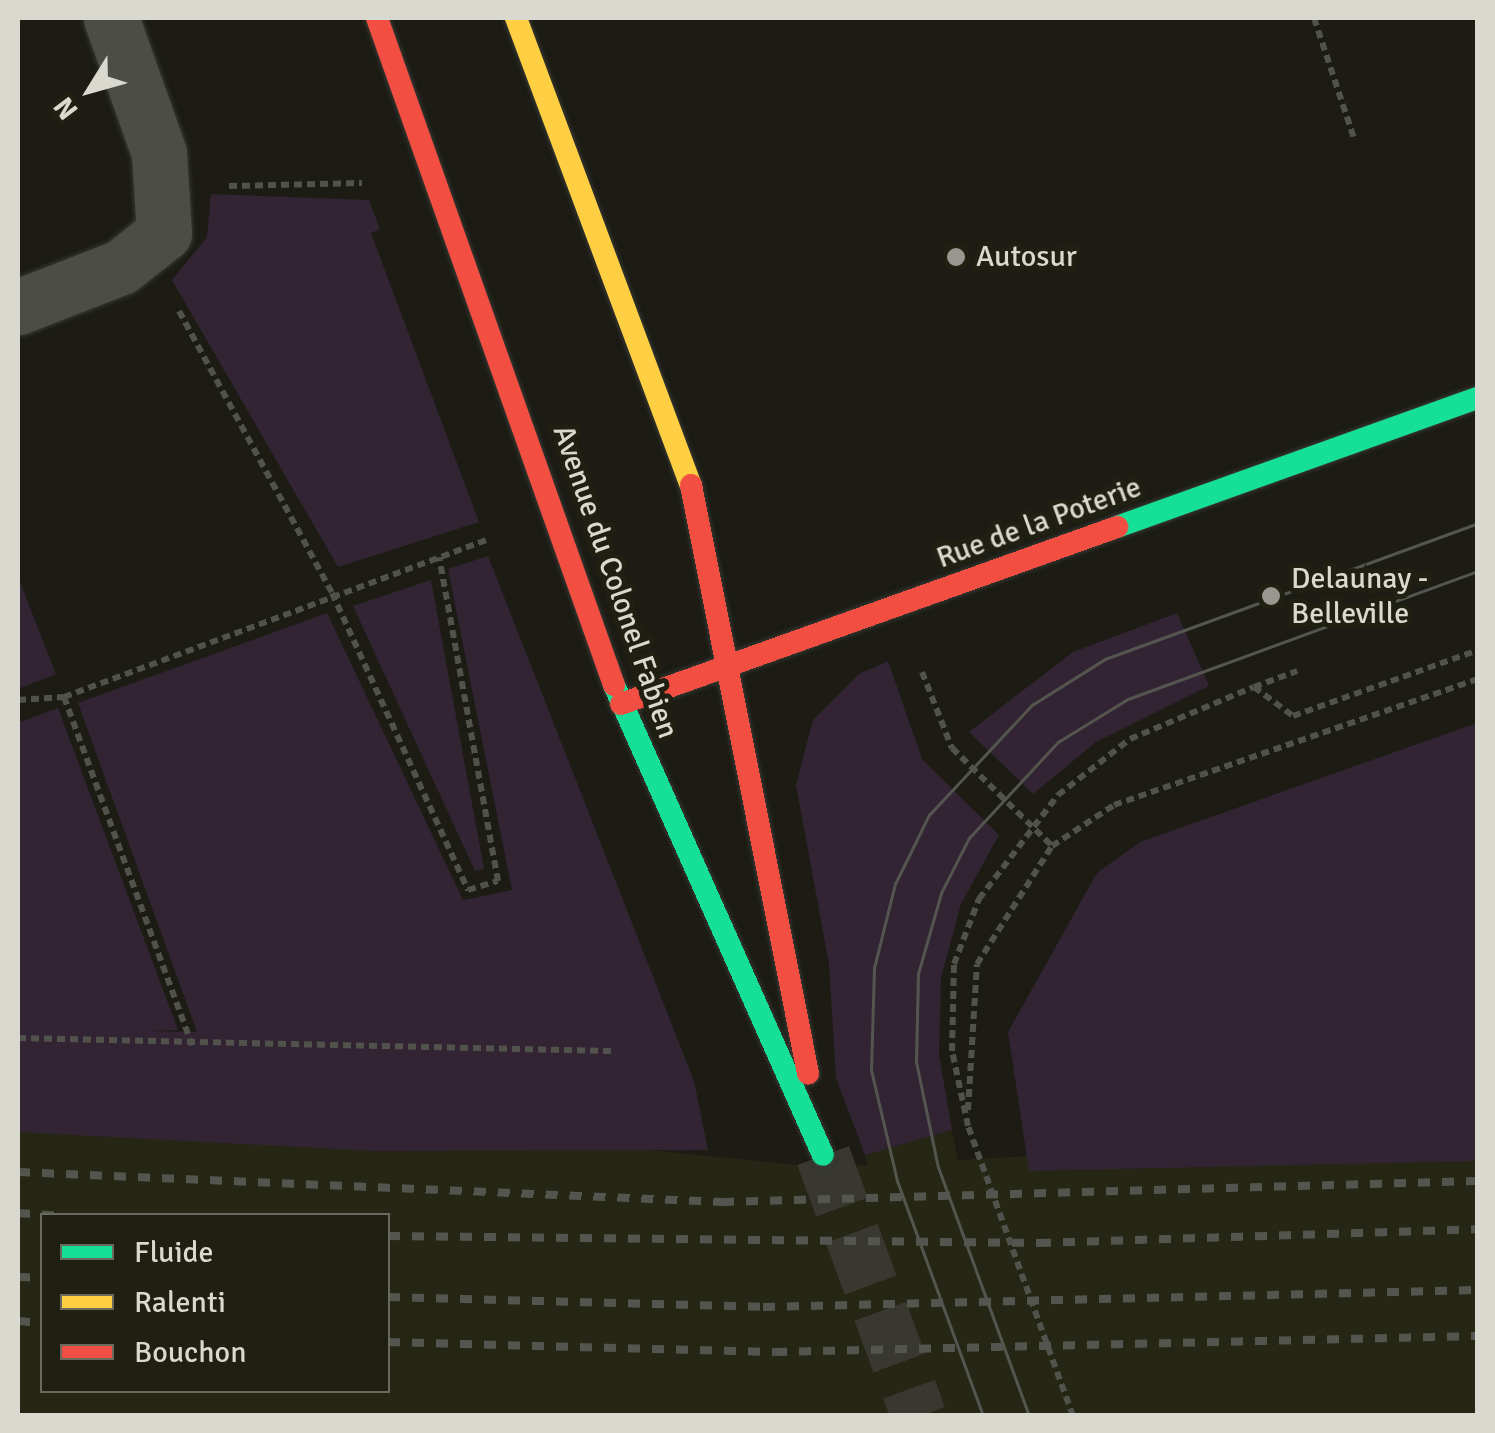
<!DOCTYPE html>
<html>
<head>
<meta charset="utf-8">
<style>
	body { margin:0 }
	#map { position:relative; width:1495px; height:1433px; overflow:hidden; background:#1c1c15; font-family:Signika,sans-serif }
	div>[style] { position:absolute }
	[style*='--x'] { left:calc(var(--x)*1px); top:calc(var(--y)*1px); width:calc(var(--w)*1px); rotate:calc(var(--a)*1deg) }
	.built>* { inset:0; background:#262615 }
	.green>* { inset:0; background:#322433 }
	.primary-tunnel>* { height:55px; margin-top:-27.5px; transform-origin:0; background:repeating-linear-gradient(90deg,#383831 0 55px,transparent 0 83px) }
	.path>* { height:6px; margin-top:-3px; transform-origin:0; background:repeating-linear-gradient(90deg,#52524d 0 8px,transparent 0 13px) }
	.roads { filter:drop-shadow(0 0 2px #383833) drop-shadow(0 0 2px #383833) }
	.street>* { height:55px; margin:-27.5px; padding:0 27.5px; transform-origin:27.5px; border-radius:27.5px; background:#4d4d48 }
	.fast>* { height:22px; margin:-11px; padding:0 11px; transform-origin:11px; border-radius:11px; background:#16e098 }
	.slow>* { height:22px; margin:-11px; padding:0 11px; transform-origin:11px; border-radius:11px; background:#ffcf43 }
	.jam>* { height:22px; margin:-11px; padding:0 11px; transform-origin:11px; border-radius:11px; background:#f24e42 }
	.tram>* { height:2.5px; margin:-1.25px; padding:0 1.25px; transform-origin:1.25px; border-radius:1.25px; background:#555550 }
	.rail>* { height:8px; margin-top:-4px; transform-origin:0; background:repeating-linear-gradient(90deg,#555550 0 12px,transparent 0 24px) }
	.dots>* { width:28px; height:28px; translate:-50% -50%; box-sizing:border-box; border:5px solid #1f1f12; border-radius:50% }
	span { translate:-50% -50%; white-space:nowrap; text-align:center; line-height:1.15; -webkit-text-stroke:10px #1f1f12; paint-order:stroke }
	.poi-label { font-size:30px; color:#d9d9d0 }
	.left { translate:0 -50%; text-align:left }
	.street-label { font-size:30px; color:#d9d9d0 }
	.frame { position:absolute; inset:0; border:20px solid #d9d9d0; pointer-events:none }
	.legend { position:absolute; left:40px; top:1213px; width:350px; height:180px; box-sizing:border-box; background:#1f1f12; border:2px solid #69695e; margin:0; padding:12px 18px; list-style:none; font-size:30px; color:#d9d9d0 }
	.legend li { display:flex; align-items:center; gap:20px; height:50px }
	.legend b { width:50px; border:2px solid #69695e }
	.north { position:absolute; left:40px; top:40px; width:100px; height:100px; -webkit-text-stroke:8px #1f1f12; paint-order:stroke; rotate:233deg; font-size:28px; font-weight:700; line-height:40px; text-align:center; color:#d9d9d0 }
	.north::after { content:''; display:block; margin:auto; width:35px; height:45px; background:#d9d9d0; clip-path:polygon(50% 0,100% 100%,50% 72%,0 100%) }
</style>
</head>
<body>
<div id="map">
	<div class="built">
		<i style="clip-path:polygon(evenodd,18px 1085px,825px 1168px,868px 1165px,865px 1155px,952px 1130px,958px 1160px,1477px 1130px,1477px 1415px,18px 1415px,18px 1085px,42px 1216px,388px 1216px,388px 1390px,42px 1390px,42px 1216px)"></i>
	</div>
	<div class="green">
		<i style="clip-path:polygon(211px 194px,369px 200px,380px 229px,371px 233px,479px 522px,338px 567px,172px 280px,207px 237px)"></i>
		<i style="clip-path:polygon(488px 556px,694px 1081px,708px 1150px,375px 1151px,18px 1132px,18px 723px,58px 708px,178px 1030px,145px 1031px,197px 1032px,78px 703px,327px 613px,463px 900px,512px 890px,448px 569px)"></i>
		<i style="clip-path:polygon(18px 577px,56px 674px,18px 689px)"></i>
		<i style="clip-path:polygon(431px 580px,484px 869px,475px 871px,353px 606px)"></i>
		<i style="clip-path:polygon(1177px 613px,1209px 686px,1096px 742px,1033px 794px,969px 732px,1073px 652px)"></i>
		<i style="clip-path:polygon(888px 661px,922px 759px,999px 835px,961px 904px,941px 978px,939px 1055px,952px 1130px,865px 1155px,836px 1078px,829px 964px,796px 785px,813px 720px,859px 674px)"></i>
		<i style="clip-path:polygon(1477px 723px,1477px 1161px,1029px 1171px,1008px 1032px,1097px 873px,1140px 842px)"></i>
	</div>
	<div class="primary-tunnel">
		<i style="--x:823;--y:1155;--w:278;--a:69.8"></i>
	</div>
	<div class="path">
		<i style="--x:1314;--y:18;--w:126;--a:71.6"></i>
		<i style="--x:229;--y:186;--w:133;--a:-1.3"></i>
		<i style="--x:179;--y:311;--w:321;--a:61.5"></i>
		<i style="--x:332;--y:593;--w:327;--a:65.4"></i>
		<i style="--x:468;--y:890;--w:31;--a:-17"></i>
		<i style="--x:498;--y:881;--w:329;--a:-100.3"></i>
		<i style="--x:922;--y:672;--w:82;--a:68.5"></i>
		<i style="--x:952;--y:748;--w:140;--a:44.4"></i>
		<i style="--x:1254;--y:687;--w:46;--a:-20.4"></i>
		<i style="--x:64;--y:697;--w:371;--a:69.8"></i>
		<i style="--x:18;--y:700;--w:46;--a:-3.7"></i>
		<i style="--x:64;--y:697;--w:452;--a:-20.4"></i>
		<i style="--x:18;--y:1038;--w:593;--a:1.26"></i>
		<i style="--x:968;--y:1110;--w:146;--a:-86.5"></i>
		<i style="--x:977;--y:964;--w:140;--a:-57.6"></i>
		<i style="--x:1052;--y:846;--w:74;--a:-33.5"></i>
		<i style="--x:1114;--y:805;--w:385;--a:-19.1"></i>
		<i style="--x:1073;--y:1416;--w:308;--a:-109.9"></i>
		<i style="--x:968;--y:1126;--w:77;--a:-102"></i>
		<i style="--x:952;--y:1051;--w:87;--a:-88.7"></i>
		<i style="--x:954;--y:964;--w:70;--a:-69"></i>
		<i style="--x:979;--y:899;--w:131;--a:-52.8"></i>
		<i style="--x:1058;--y:795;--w:91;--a:-37.9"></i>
		<i style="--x:1130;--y:739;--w:134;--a:-22.8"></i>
		<i style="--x:1254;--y:687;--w:49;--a:36.6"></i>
		<i style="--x:1293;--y:716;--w:196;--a:-19.6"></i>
	</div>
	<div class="roads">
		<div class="street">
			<i style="--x:18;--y:307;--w:110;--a:-21.2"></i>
			<i style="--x:121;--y:267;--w:55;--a:-38.3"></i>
			<i style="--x:164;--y:233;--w:80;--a:-93.6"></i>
			<i style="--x:159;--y:153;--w:143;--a:-109.6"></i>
		</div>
		<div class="fast">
			<i style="--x:1117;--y:527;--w:383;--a:-19.7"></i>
			<i style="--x:614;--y:685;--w:514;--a:66.03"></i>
		</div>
		<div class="slow">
			<i style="--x:516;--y:18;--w:499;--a:69.5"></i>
		</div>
		<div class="jam">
			<i style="--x:377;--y:18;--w:708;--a:70.44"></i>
			<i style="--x:691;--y:485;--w:600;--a:78.75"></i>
			<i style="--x:621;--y:704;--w:527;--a:-19.64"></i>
		</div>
	</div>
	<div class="tram">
		<i style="--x:983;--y:1416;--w:250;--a:-110.1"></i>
		<i style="--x:897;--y:1181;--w:114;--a:-103.2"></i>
		<i style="--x:871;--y:1070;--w:102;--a:-88.3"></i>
		<i style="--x:874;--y:968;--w:87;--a:-76"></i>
		<i style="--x:895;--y:884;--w:77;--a:-63.8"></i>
		<i style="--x:929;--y:815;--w:151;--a:-46.9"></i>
		<i style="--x:1032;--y:705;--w:86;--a:-32.2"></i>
		<i style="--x:1105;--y:659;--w:397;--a:-20"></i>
		<i style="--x:1029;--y:1416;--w:264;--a:-110.1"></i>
		<i style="--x:938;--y:1168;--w:108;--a:-101.7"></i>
		<i style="--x:916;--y:1062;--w:88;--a:-88.7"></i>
		<i style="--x:918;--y:974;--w:84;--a:-74.1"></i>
		<i style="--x:941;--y:893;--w:62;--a:-63"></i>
		<i style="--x:969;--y:838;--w:131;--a:-47.2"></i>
		<i style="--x:1058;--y:742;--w:82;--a:-31.6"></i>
		<i style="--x:1128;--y:699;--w:373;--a:-20.1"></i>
	</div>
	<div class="rail">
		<i style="--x:18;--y:1172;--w:705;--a:2.44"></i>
		<i style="--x:722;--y:1202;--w:756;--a:-1.59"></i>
		<i style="--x:18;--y:1213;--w:45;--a:3.8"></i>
		<i style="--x:388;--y:1236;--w:651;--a:0.62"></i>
		<i style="--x:1039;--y:1243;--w:439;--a:-1.8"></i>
		<i style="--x:18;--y:1277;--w:24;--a:2"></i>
		<i style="--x:388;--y:1297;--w:375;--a:1.5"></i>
		<i style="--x:763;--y:1307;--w:715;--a:-1.36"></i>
		<i style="--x:18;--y:1321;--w:24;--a:5"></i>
		<i style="--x:388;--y:1342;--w:387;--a:1.5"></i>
		<i style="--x:775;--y:1352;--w:703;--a:-1.3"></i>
	</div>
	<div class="dots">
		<i style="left:956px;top:257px;background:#97978f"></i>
		<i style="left:1271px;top:596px;background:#97978f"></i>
	</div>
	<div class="poi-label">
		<span class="left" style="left:976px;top:257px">Autosur</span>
		<span class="left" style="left:1291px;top:596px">Delaunay -<br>Belleville</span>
	</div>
	<div class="street-label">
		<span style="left:1039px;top:523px;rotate:-20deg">Rue de la Poterie</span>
		<span style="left:615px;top:582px;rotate:71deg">Avenue du Colonel Fabien</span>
	</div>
	<div class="frame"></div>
	<ul class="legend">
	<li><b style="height:12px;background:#16e098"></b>Fluide</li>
	<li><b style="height:12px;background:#ffcf43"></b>Ralenti</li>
	<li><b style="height:12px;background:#f24e42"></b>Bouchon</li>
	</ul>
	<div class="north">N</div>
</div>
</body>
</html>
